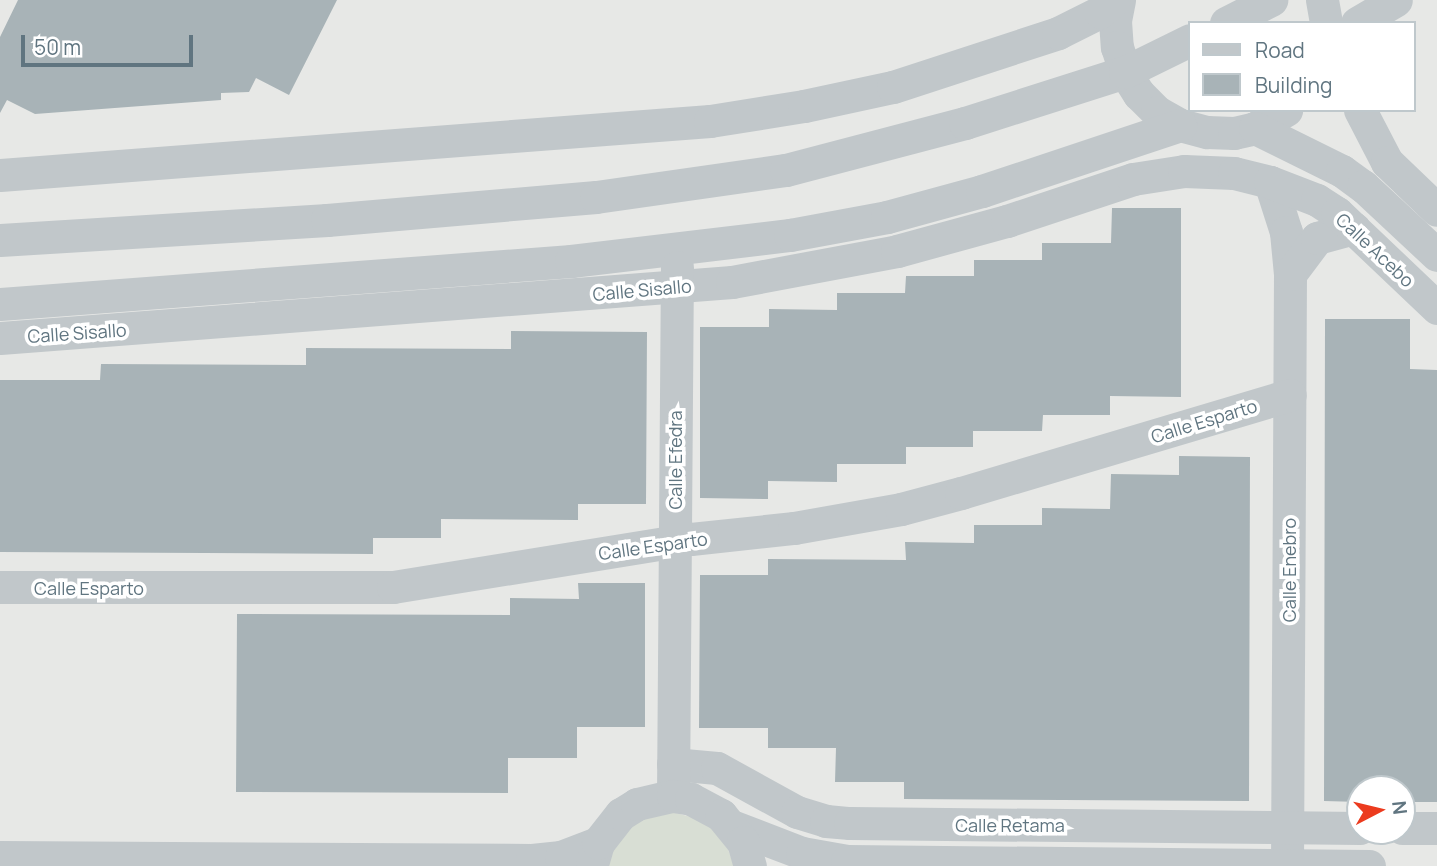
<!DOCTYPE html>
<html>
<head>
<meta charset="utf-8">
<style>
	body { margin:0 }
	#map { position:relative; width:1437px; height:866px; overflow:hidden; background:#f7f6f3; font-family:Manrope,sans-serif }
	div>[style] { position:absolute }
	[style*='--x'] { left:calc(var(--x)*1px); top:calc(var(--y)*1px); width:calc(var(--w)*1px); rotate:calc(var(--a)*1deg) }
	.built>* { inset:0; background:#e7e8e6 }
	.green>* { inset:0; background:#d8ded4 }
	.building>* { inset:0; background:#a8b3b7 }
	.minor>* { height:33px; margin:-16.5px; padding:0 16.5px; transform-origin:16.5px; border-radius:16.5px; background:#c1c7ca }
	span { translate:-50% -50%; white-space:nowrap; text-align:center; line-height:1.15; -webkit-text-stroke:7px #fff; paint-order:stroke }
	.street-label { font-size:18px; color:#607580 }
	.legend { position:absolute; left:1188px; top:21px; width:228px; height:91px; box-sizing:border-box; background:#fff; border:2px solid #bfc8cc; margin:0; padding:9px 12px; list-style:none; font-size:21px; color:#607580 }
	.legend li { display:flex; align-items:center; gap:14px; height:35px }
	.legend b { width:35px; border:2px solid #bfc8cc }
	.north { position:absolute; left:1346px; top:775px; width:70px; height:70px; box-sizing:border-box; background:#fff; border:2px solid #bfc8cc; border-radius:50%; rotate:83deg; font-size:19px; font-weight:700; line-height:28px; text-align:center; color:#607580 }
	.north::after { content:''; display:block; margin:auto; width:24px; height:32px; background:#ec3b1e; clip-path:polygon(50% 0,100% 100%,50% 72%,0 100%) }
	.scale { position:absolute; left:21px; top:35px; width:172px; height:32px; box-sizing:border-box; border:4px solid #607580; border-top:0; padding-left:9px; font-size:21px; line-height:24px; white-space:nowrap; color:#607580; -webkit-text-stroke:5px #fff; paint-order:stroke }
</style>
</head>
<body>
<div id="map">
	<div class="built">
		<i style="clip-path:polygon(evenodd,0 0,1437px 0,1437px 866px,0 866px,0 0,1190px 23px,1414px 23px,1414px 110px,1190px 110px,1190px 23px,0 0,1360px 789px,1402px 789px,1402px 831px,1360px 831px,1360px 789px)"></i>
	</div>
	<div class="green">
		<i style="clip-path:polygon(672px 812px,702px 820px,725px 841px,734px 866px,607px 866px,618px 839px,641px 818px)"></i>
	</div>
	<div class="building">
		<i style="clip-path:polygon(18px 0,337px 0,289px 95px,256px 78px,249px 92px,221px 93px,221px 100px,35px 114px,7px 100px,0 113px,0 37px)"></i>
		<i style="clip-path:polygon(1112px 208px,1181px 208px,1181px 397px,1110px 396px,1110px 415px,1043px 415px,1042px 431px,973px 431px,973px 447px,906px 447px,906px 464px,837px 464px,837px 482px,768px 481px,768px 499px,700px 498px,700px 327px,769px 327px,769px 309px,837px 310px,837px 293px,905px 293px,906px 276px,974px 276px,974px 260px,1042px 260px,1042px 243px,1111px 243px)"></i>
		<i style="clip-path:polygon(1325px 319px,1410px 319px,1410px 369px,1437px 370px,1437px 802px,1402px 802px,1402px 789px,1360px 789px,1360px 802px,1324px 801px)"></i>
		<i style="clip-path:polygon(511px 331px,647px 332px,646px 504px,578px 504px,578px 520px,441px 519px,441px 538px,373px 538px,373px 554px,0 552px,0 380px,100px 380px,101px 364px,306px 365px,306px 348px,511px 349px)"></i>
		<i style="clip-path:polygon(1179px 456px,1250px 457px,1249px 801px,904px 799px,904px 782px,835px 782px,836px 748px,768px 748px,768px 728px,699px 728px,700px 575px,768px 575px,768px 559px,906px 560px,905px 542px,974px 543px,974px 525px,1042px 525px,1042px 508px,1110px 509px,1111px 474px,1179px 475px)"></i>
		<i style="clip-path:polygon(578px 583px,645px 583px,645px 727px,577px 727px,577px 758px,508px 758px,508px 793px,236px 792px,237px 614px,510px 615px,510px 598px,579px 599px)"></i>
	</div>
	<div class="minor">
		<i style="--x:1119;--y:0;--w:21;--a:101"></i>
		<i style="--x:1115;--y:21;--w:26;--a:86"></i>
		<i style="--x:1117;--y:47;--w:26;--a:72"></i>
		<i style="--x:1125;--y:72;--w:26;--a:58"></i>
		<i style="--x:1139;--y:94;--w:25;--a:45"></i>
		<i style="--x:1157;--y:112;--w:26;--a:29"></i>
		<i style="--x:1180;--y:125;--w:28;--a:15"></i>
		<i style="--x:1207;--y:132;--w:27;--a:2"></i>
		<i style="--x:1234;--y:133;--w:22;--a:-13"></i>
		<i style="--x:1255;--y:128;--w:36;--a:-30"></i>
		<i style="--x:1322;--y:0;--w:23;--a:80"></i>
		<i style="--x:1226;--y:23;--w:51;--a:-27.1"></i>
		<i style="--x:1357;--y:23;--w:45;--a:-30.5"></i>
		<i style="--x:1360;--y:110;--w:59;--a:62.6"></i>
		<i style="--x:1387;--y:162;--w:69;--a:43.8"></i>
		<i style="--x:1255;--y:128;--w:97;--a:26.3"></i>
		<i style="--x:1342;--y:171;--w:26;--a:36"></i>
		<i style="--x:1363;--y:186;--w:101;--a:43"></i>
		<i style="--x:0;--y:175;--w:712;--a:-4.35"></i>
		<i style="--x:710;--y:121;--w:95;--a:-9.1"></i>
		<i style="--x:804;--y:106;--w:91;--a:-12.1"></i>
		<i style="--x:893;--y:87;--w:174;--a:-18.1"></i>
		<i style="--x:1058;--y:33;--w:47;--a:-26.6"></i>
		<i style="--x:1100;--y:12;--w:18;--a:-41"></i>
		<i style="--x:1270;--y:182;--w:52;--a:72.3"></i>
		<i style="--x:1286;--y:232;--w:42;--a:84.6"></i>
		<i style="--x:1290;--y:274;--w:591;--a:90.29"></i>
		<i style="--x:0;--y:240;--w:328;--a:-3.5"></i>
		<i style="--x:327;--y:220;--w:270;--a:-4.9"></i>
		<i style="--x:596;--y:197;--w:192;--a:-8.1"></i>
		<i style="--x:786;--y:170;--w:185;--a:-14.7"></i>
		<i style="--x:965;--y:123;--w:168;--a:-17.7"></i>
		<i style="--x:1125;--y:72;--w:72;--a:-26.2"></i>
		<i style="--x:1290;--y:274;--w:45;--a:-53.1"></i>
		<i style="--x:1317;--y:238;--w:38;--a:-15"></i>
		<i style="--x:0;--y:304;--w:573;--a:-4.31"></i>
		<i style="--x:571;--y:261;--w:221;--a:-6.8"></i>
		<i style="--x:790;--y:235;--w:99;--a:-10.5"></i>
		<i style="--x:887;--y:217;--w:98;--a:-15.3"></i>
		<i style="--x:982;--y:191;--w:209;--a:-18.4"></i>
		<i style="--x:0;--y:338;--w:734;--a:-4.37"></i>
		<i style="--x:732;--y:282;--w:168;--a:-10.6"></i>
		<i style="--x:897;--y:251;--w:114;--a:-15.3"></i>
		<i style="--x:1007;--y:221;--w:133;--a:-18.4"></i>
		<i style="--x:1133;--y:179;--w:52;--a:-8.9"></i>
		<i style="--x:1184;--y:171;--w:50;--a:2.3"></i>
		<i style="--x:1234;--y:173;--w:37;--a:14"></i>
		<i style="--x:1270;--y:182;--w:50;--a:21"></i>
		<i style="--x:1317;--y:200;--w:24;--a:33"></i>
		<i style="--x:1337;--y:213;--w:138;--a:43.5"></i>
		<i style="--x:0;--y:587;--w:393;--a:0"></i>
		<i style="--x:393;--y:587;--w:302;--a:-9.2"></i>
		<i style="--x:691;--y:539;--w:104;--a:-6.1"></i>
		<i style="--x:794;--y:528;--w:109;--a:-10.1"></i>
		<i style="--x:901;--y:509;--w:62;--a:-14.9"></i>
		<i style="--x:961;--y:493;--w:343;--a:-16.6"></i>
		<i style="--x:673;--y:764;--w:44;--a:5.2"></i>
		<i style="--x:717;--y:768;--w:91;--a:28.8"></i>
		<i style="--x:797;--y:812;--w:30;--a:17"></i>
		<i style="--x:826;--y:821;--w:24;--a:5"></i>
		<i style="--x:850;--y:823;--w:510;--a:0.56"></i>
		<i style="--x:673;--y:796;--w:529;--a:-89.57"></i>
		<i style="--x:734;--y:827;--w:73;--a:20.9"></i>
		<i style="--x:802;--y:853;--w:46;--a:10.1"></i>
		<i style="--x:847;--y:861;--w:522;--a:0.55"></i>
		<i style="--x:1402;--y:828;--w:35;--a:0"></i>
		<i style="--x:0;--y:857;--w:532;--a:0.32"></i>
		<i style="--x:532;--y:860;--w:29;--a:-6"></i>
		<i style="--x:561;--y:857;--w:40;--a:-21"></i>
		<i style="--x:592;--y:864;--w:22;--a:-74"></i>
		<i style="--x:598;--y:843;--w:37;--a:-52"></i>
		<i style="--x:621;--y:814;--w:19;--a:-32"></i>
		<i style="--x:637;--y:804;--w:37;--a:-13"></i>
		<i style="--x:673;--y:796;--w:18;--a:9"></i>
		<i style="--x:691;--y:799;--w:34;--a:28"></i>
		<i style="--x:721;--y:815;--w:35;--a:51"></i>
		<i style="--x:743;--y:842;--w:25;--a:74"></i>
	</div>
	<div class="street-label">
		<span style="left:1375px;top:250px;rotate:43deg">Calle Acebo</span>
		<span style="left:642px;top:290px;rotate:-5deg">Calle Sisallo</span>
		<span style="left:77px;top:333px;rotate:-4deg">Calle Sisallo</span>
		<span style="left:1204px;top:421px;rotate:-17deg">Calle Esparto</span>
		<span style="left:675px;top:460px;rotate:-90deg">Calle Efedra</span>
		<span style="left:653px;top:546px;rotate:-8deg">Calle Esparto</span>
		<span style="left:1289px;top:570px;rotate:-90deg">Calle Enebro</span>
		<span style="left:89px;top:588px">Calle Esparto</span>
		<span style="left:1010px;top:825px">Calle Retama</span>
	</div>
	<ul class="legend">
	<li><b style="height:9px;background:#c1c7ca"></b>Road</li>
	<li><b style="height:19px;background:#a8b3b7"></b>Building</li>
	</ul>
	<div class="north">N</div>
	<div class="scale">50 m</div>
</div>
</body>
</html>
